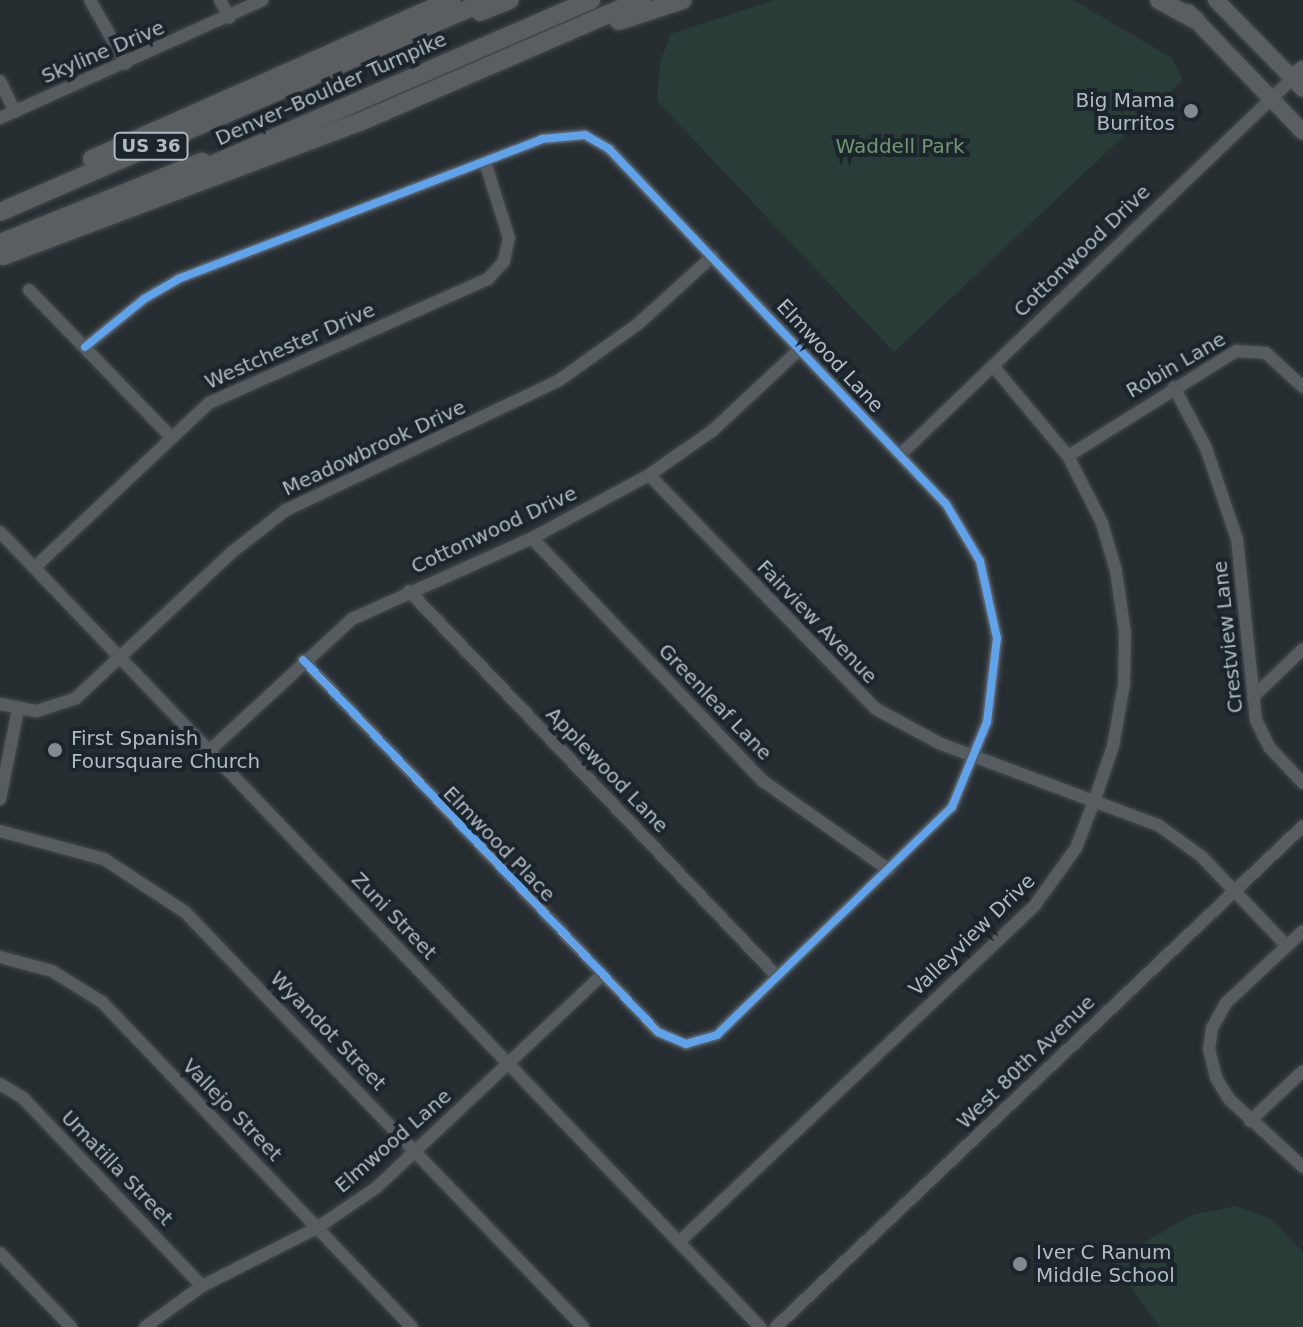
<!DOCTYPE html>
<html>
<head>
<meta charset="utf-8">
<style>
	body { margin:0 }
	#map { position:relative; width:1303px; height:1327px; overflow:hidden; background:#262e32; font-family:"DejaVu Sans",sans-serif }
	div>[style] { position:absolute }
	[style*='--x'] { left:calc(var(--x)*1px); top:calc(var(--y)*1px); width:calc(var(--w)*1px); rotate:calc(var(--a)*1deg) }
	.green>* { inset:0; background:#293c38 }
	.roads { filter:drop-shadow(0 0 2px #44494c) drop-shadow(0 0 2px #44494c) }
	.minor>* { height:12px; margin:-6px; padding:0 6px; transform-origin:6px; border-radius:6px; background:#565c60 }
	.major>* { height:16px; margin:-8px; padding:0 8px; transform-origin:8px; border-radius:8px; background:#585e62 }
	.highway>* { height:18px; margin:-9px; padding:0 9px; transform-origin:9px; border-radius:9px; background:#5a5e61 }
	.cycleway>* { height:8px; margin:-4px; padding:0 4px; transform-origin:4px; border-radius:4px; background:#60a3ed }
	.dots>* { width:22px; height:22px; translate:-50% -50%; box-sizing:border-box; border:4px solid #1b252b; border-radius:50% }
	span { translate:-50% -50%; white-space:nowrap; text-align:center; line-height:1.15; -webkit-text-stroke:8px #1b252b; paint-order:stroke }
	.shield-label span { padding:2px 6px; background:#1b252b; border:2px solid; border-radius:6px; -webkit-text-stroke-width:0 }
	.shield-label { font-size:18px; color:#b0bbc3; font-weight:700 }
	.street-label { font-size:20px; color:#b0bbc3 }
	.poi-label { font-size:20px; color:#b0bbc3 }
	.right { translate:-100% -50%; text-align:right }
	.left { translate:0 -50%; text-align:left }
	.park-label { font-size:20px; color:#709770 }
</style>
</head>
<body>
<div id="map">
	<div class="green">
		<i style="clip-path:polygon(774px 0,1073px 0,1172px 58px,1183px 80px,894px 352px,657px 101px,660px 62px,671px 34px)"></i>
		<i style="clip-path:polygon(1236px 1206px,1273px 1220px,1303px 1253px,1303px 1327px,1160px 1327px,1111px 1261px,1192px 1215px)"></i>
	</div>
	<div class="roads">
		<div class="minor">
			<i style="--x:90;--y:0;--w:73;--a:60.6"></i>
			<i style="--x:220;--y:0;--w:20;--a:63"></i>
			<i style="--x:0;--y:81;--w:34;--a:64"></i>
			<i style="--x:0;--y:118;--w:288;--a:-24.2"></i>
			<i style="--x:29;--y:290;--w:203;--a:46"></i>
			<i style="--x:85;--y:347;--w:76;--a:-39.1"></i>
			<i style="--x:144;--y:299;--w:39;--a:-30"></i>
			<i style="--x:178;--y:279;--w:390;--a:-21"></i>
			<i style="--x:542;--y:139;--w:43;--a:-5.3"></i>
			<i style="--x:585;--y:135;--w:28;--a:30"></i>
			<i style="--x:609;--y:149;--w:489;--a:46.5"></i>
			<i style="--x:946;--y:504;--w:66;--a:59.2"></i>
			<i style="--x:980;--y:561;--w:79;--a:77.6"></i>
			<i style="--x:997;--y:638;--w:85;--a:96.8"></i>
			<i style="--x:987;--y:722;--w:92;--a:112.4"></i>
			<i style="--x:952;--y:807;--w:327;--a:135.9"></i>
			<i style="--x:717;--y:1035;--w:32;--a:164"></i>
			<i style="--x:686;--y:1044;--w:30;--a:-157"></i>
			<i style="--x:658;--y:1032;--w:514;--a:-133.66"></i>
			<i style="--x:1174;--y:387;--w:69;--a:62.3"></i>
			<i style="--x:1206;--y:448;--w:96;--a:71.2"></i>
			<i style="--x:1237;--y:539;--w:182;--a:84"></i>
			<i style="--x:1256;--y:720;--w:30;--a:64"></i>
			<i style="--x:1269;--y:747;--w:50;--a:46.6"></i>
			<i style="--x:901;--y:454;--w:543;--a:-43.81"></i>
			<i style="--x:1068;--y:456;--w:198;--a:-32"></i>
			<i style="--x:1236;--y:351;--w:30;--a:4"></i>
			<i style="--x:1266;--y:353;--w:50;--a:42.6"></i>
			<i style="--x:649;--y:475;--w:326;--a:45.9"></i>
			<i style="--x:876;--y:709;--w:74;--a:28.3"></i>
			<i style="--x:941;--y:744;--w:232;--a:20.5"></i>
			<i style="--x:1158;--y:825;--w:53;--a:35.8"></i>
			<i style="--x:1201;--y:856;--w:124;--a:46.3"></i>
			<i style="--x:0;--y:532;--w:1100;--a:46.29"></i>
			<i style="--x:532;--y:538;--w:335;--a:46.5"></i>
			<i style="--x:763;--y:781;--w:154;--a:35.2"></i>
			<i style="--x:34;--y:568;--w:241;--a:-43.3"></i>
			<i style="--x:209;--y:403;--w:305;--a:-24"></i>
			<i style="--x:488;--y:279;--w:24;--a:-48"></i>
			<i style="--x:504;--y:261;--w:24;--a:-78"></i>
			<i style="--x:509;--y:238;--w:80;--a:-107.5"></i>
			<i style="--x:409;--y:591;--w:533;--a:46.29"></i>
			<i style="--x:1253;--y:697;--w:69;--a:-43.8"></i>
			<i style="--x:0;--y:704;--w:38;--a:11"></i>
			<i style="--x:37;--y:711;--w:40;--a:-18"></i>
			<i style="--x:75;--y:699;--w:215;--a:-43.1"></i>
			<i style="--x:232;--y:552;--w:68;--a:-37.9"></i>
			<i style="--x:286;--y:510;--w:301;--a:-25.4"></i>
			<i style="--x:558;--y:381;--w:98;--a:-35.5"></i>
			<i style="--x:638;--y:324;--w:101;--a:-42.2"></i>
			<i style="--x:209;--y:751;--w:195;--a:-42.7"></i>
			<i style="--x:352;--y:619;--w:197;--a:-24.2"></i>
			<i style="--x:532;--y:538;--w:133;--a:-28.3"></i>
			<i style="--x:649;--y:475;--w:77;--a:-34.9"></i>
			<i style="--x:712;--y:431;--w:120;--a:-43"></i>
			<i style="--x:0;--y:799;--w:91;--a:-78.6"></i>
			<i style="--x:0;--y:831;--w:108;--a:15.1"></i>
			<i style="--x:104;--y:859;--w:97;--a:33.2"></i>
			<i style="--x:185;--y:912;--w:575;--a:46.2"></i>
			<i style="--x:1303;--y:931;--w:105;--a:136.9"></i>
			<i style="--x:1226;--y:1003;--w:29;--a:119"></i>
			<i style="--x:1212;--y:1028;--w:21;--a:98"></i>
			<i style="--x:1209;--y:1049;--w:30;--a:76"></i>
			<i style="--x:1216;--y:1078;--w:26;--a:58"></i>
			<i style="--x:1230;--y:1100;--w:99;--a:42.5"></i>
			<i style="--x:0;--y:957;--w:54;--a:15.1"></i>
			<i style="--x:52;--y:971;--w:59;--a:31.8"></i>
			<i style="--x:102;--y:1002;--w:449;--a:46.4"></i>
			<i style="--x:0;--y:1084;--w:27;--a:31"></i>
			<i style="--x:23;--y:1098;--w:260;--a:46.4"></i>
			<i style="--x:1250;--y:1121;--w:73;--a:-43.3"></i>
			<i style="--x:679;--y:1242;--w:490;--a:-43.4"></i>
			<i style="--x:1035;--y:905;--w:70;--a:-54.3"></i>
			<i style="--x:1076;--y:848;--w:53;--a:-68.8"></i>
			<i style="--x:1095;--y:799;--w:56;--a:-71.2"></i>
			<i style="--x:1113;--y:746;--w:63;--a:-79.9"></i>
			<i style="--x:1124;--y:684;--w:51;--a:-88.9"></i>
			<i style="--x:1125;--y:633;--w:63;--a:-98.3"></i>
			<i style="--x:1116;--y:571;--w:50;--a:-106.3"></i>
			<i style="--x:1102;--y:523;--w:75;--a:-116.9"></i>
			<i style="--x:1068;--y:456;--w:117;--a:-129.8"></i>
			<i style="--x:0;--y:1253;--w:103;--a:46.2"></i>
			<i style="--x:145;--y:1327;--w:70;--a:-35.7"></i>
			<i style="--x:202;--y:1286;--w:129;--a:-26.8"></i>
			<i style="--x:317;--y:1228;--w:73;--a:-34.3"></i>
			<i style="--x:377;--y:1187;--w:309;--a:-43.3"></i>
			<i style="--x:776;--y:1327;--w:727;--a:-43.55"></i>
		</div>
		<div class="major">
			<i style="--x:1216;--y:0;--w:124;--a:45.7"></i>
			<i style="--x:1188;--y:12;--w:166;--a:46.2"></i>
		</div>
		<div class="highway">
			<i style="--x:1159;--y:0;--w:42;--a:28.4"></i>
			<i style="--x:480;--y:12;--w:32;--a:-22"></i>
			<i style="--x:619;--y:21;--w:67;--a:-18.2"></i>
			<i style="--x:1293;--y:78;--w:13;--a:-39"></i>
			<i style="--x:92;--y:159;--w:393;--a:-23.9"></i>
			<i style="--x:193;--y:173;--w:434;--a:-23.5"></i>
			<i style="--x:0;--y:212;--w:532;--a:-23.48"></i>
			<i style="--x:0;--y:243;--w:218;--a:-21.9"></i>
			<i style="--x:3;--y:256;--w:381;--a:-20.6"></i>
			<i style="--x:360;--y:122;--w:306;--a:-23.5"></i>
		</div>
	</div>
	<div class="cycleway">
		<i style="--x:85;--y:347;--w:76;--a:-39.1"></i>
		<i style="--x:144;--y:299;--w:39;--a:-30"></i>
		<i style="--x:178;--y:279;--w:390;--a:-21"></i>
		<i style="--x:542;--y:139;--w:43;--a:-5.3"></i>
		<i style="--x:585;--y:135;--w:28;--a:30"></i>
		<i style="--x:609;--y:149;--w:489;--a:46.5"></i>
		<i style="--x:946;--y:504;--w:66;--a:59.2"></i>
		<i style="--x:980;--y:561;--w:79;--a:77.6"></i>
		<i style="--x:997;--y:638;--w:85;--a:96.8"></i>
		<i style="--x:987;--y:722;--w:92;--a:112.4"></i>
		<i style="--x:952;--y:807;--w:327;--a:135.9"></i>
		<i style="--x:717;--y:1035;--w:32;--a:164"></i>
		<i style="--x:686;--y:1044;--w:30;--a:-157"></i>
		<i style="--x:658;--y:1032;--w:514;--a:-133.66"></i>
	</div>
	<div class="dots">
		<i style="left:1191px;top:111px;background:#808a90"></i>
		<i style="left:55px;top:750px;background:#808a90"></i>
		<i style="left:1020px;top:1264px;background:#808a90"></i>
	</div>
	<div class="shield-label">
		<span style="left:151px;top:146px">US 36</span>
	</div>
	<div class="street-label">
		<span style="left:103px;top:52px;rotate:-23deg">Skyline Drive</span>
		<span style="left:331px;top:89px;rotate:-24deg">Denver–Boulder Turnpike</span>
		<span style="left:1082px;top:251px;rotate:-44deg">Cottonwood Drive</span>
		<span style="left:290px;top:346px;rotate:-24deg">Westchester Drive</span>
		<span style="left:830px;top:356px;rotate:47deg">Elmwood Lane</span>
		<span style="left:1176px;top:365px;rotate:-30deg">Robin Lane</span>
		<span style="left:374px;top:448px;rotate:-25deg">Meadowbrook Drive</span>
		<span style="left:494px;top:530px;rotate:-25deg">Cottonwood Drive</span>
		<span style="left:817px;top:622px;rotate:46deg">Fairview Avenue</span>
		<span style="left:1228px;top:637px;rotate:-96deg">Crestview Lane</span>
		<span style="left:715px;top:702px;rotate:46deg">Greenleaf Lane</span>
		<span style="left:607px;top:770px;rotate:46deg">Applewood Lane</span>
		<span style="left:499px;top:844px;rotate:46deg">Elmwood Place</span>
		<span style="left:394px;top:916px;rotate:46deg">Zuni Street</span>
		<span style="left:972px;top:935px;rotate:-44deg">Valleyview Drive</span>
		<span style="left:328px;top:1031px;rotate:46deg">Wyandot Street</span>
		<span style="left:1026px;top:1062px;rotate:-44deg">West 80th Avenue</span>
		<span style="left:232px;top:1110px;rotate:46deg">Vallejo Street</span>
		<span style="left:393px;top:1141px;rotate:-41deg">Elmwood Lane</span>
		<span style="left:117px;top:1168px;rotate:46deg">Umatilla Street</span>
	</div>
	<div class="poi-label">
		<span class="right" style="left:1175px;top:112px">Big Mama<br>Burritos</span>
		<span class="left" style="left:71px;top:750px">First Spanish<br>Foursquare Church</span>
		<span class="left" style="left:1036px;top:1264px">Iver C Ranum<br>Middle School</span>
	</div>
	<div class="park-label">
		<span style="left:900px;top:146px">Waddell Park</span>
	</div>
</div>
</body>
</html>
